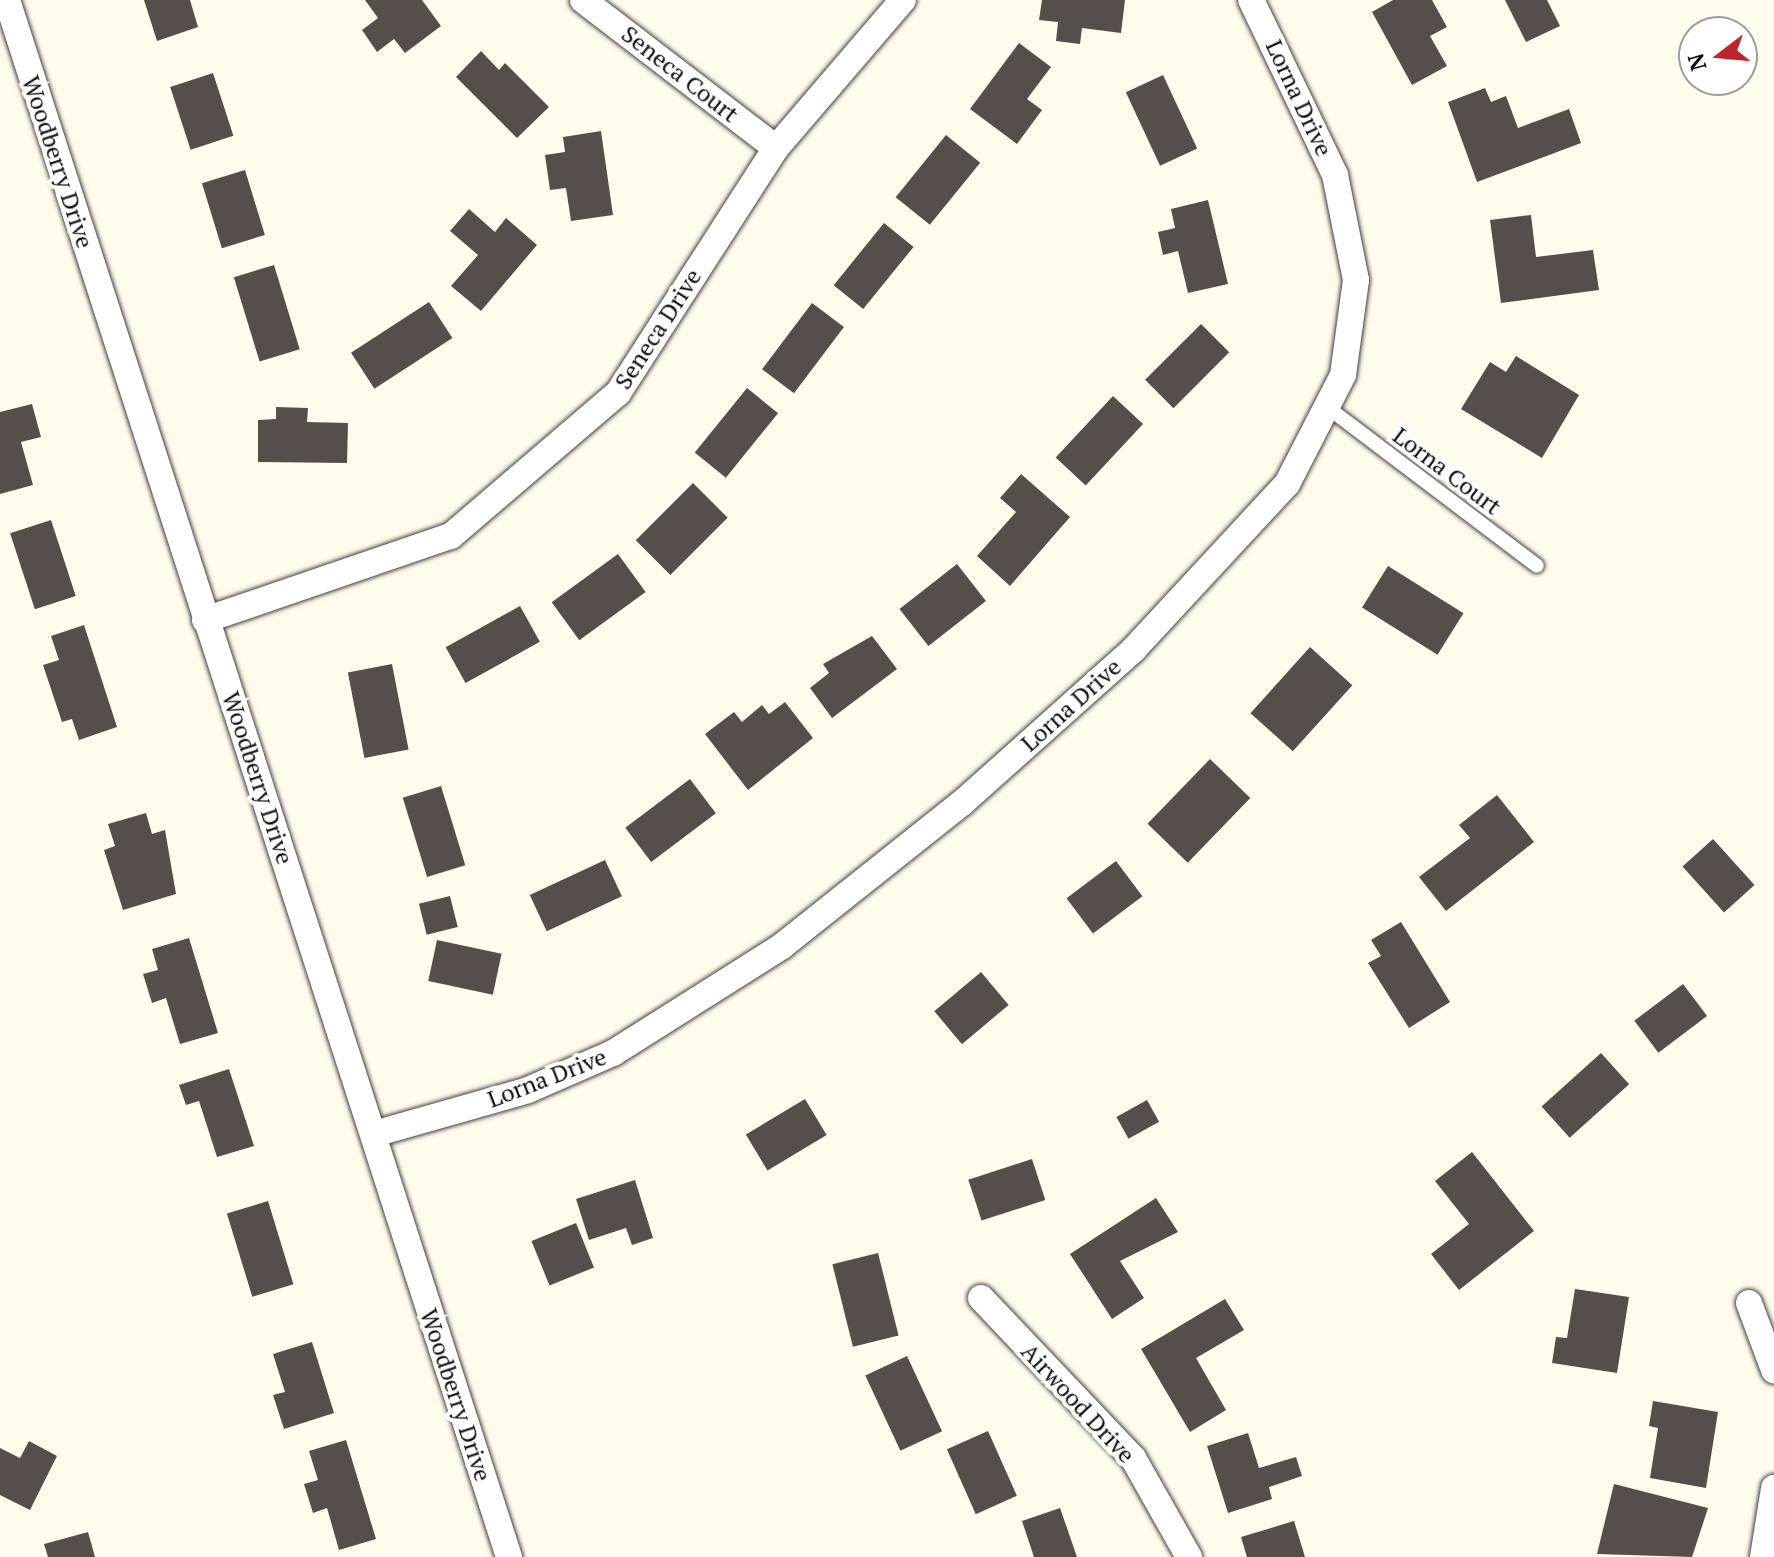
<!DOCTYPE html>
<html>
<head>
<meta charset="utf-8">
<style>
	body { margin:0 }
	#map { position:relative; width:1774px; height:1557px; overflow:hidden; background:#fffcee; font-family:"PT Serif",serif }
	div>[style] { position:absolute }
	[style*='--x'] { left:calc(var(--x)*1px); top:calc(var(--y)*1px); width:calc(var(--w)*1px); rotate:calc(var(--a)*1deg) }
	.building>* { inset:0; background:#564e4a; transform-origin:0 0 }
	.roads { filter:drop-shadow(0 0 2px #404040) drop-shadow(0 0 2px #404040) }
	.lane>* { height:14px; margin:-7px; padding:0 7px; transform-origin:7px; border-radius:7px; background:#fff }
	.street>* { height:26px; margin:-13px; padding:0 13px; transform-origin:13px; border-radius:13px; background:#fff }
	span { translate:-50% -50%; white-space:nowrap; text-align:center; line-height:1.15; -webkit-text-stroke:8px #fff; paint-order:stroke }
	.street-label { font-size:24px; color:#0d0d0d }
	.north { position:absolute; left:1678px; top:16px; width:80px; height:80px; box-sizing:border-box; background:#fff; border:2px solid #9e9e9e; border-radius:50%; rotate:254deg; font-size:22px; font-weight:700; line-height:32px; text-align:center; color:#0d0d0d }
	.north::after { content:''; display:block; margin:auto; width:28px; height:36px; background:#be252b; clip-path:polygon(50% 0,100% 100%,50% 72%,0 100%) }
</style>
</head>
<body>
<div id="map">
	<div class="building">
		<i style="clip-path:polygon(144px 0,190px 0,198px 27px,157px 41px)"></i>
		<i style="clip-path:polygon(365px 0,422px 0,441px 26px,405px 53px,394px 39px,377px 52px,362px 30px,378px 18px)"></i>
		<i style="clip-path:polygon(1042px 0,1125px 0,1121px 33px,1082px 28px,1080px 44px,1056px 41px,1058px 22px,1039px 20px)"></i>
		<i style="clip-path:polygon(1393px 0,1432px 0,1447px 27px,1430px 36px,1447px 66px,1412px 85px,1372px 12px)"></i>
		<i style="clip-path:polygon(1505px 0,1547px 0,1560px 26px,1526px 42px)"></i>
		<i style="clip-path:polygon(1019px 43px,1051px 67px,1027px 99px,1042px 110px,1017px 144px,970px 109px)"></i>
		<i style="clip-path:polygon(481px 51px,499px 70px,505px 63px,549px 107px,517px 138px,456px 77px)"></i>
		<i style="left:213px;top:73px;width:66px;height:45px;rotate:72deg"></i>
		<i style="left:1163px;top:75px;width:81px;height:41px;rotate:65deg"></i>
		<i style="clip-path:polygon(1485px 88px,1491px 102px,1506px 96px,1518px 128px,1569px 109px,1581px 143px,1477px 182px,1448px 102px)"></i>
		<i style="clip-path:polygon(601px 131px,613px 215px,571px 221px,566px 188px,550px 190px,545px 155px,565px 152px,563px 137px)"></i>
		<i style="left:946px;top:135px;width:44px;height:80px;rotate:39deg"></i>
		<i style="left:245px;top:170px;width:68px;height:45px;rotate:73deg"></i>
		<i style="clip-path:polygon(1208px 200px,1228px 284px,1188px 293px,1178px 251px,1163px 255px,1158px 232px,1175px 228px,1171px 209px)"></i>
		<i style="clip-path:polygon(469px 209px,495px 232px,506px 218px,537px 245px,481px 311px,451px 286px,478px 255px,450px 231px)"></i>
		<i style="clip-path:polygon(1531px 215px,1536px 257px,1593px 250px,1599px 290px,1501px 303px,1490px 220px)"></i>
		<i style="left:884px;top:223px;width:38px;height:80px;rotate:39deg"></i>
		<i style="left:274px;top:265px;width:88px;height:42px;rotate:73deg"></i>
		<i style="left:429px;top:302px;width:43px;height:93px;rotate:57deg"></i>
		<i style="left:812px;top:303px;width:40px;height:83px;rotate:37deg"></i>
		<i style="left:1201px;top:324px;width:40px;height:79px;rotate:45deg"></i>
		<i style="clip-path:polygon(1516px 356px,1579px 395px,1542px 458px,1461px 409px,1490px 362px,1506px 372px)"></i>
		<i style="left:747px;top:388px;width:40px;height:83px;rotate:39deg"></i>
		<i style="left:1113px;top:396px;width:41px;height:84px;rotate:43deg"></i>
		<i style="clip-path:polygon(32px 404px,41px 437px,21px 442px,33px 485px,0 494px,0 412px)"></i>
		<i style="clip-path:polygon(276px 407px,308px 408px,307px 422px,348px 423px,347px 463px,258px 462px,258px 420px,276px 419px)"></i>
		<i style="clip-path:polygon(1021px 474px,1070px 517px,1010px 586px,977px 556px,1016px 512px,1000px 498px)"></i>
		<i style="left:693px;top:483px;width:49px;height:81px;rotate:45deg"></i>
		<i style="left:51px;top:520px;width:80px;height:43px;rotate:72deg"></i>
		<i style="left:618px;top:554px;width:47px;height:82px;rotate:54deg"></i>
		<i style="left:957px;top:564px;width:47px;height:73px;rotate:52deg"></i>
		<i style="left:1388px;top:566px;width:89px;height:49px;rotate:32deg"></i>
		<i style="left:520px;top:606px;width:41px;height:85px;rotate:61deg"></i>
		<i style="clip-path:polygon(84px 625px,117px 727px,79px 740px,72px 719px,62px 722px,43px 665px,59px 660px,51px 636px)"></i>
		<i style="clip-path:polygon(872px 636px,897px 669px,832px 718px,810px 688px,829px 673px,823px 664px)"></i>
		<i style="left:1310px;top:647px;width:57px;height:89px;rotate:42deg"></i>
		<i style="left:392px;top:664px;width:87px;height:45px;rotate:79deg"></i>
		<i style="clip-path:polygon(785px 702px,813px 738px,748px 790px,705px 734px,734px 712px,742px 722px,762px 705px,769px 714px)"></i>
		<i style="left:1210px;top:759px;width:56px;height:90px;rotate:44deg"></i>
		<i style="left:690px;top:779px;width:43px;height:81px;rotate:53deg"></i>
		<i style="left:441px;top:786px;width:83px;height:40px;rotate:73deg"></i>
		<i style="clip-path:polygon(1497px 795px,1534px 842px,1446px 911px,1419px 877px,1470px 838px,1459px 825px)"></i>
		<i style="clip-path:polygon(146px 813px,152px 834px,165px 830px,176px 894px,123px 910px,104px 850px,115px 846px,108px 824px)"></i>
		<i style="left:1713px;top:839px;width:62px;height:41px;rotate:48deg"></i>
		<i style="left:605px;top:860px;width:40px;height:83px;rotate:65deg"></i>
		<i style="left:1116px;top:861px;width:44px;height:62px;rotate:53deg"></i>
		<i style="left:450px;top:896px;width:32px;height:32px;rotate:76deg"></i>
		<i style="clip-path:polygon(1401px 922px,1450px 1002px,1409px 1028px,1368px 963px,1381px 956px,1371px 940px)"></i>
		<i style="clip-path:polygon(189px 938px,218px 1033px,180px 1044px,166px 998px,152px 1003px,143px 974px,158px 970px,152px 949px)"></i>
		<i style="left:437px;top:940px;width:66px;height:42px;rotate:12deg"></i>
		<i style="left:981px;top:972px;width:43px;height:61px;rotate:50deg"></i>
		<i style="left:1683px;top:984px;width:40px;height:61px;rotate:53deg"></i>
		<i style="left:1601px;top:1053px;width:42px;height:80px;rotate:48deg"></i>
		<i style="clip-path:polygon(229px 1069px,254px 1146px,217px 1157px,199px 1101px,186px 1105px,179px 1085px)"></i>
		<i style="left:805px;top:1099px;width:42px;height:69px;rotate:59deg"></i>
		<i style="left:1147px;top:1100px;width:25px;height:35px;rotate:61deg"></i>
		<i style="clip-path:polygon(1472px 1152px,1534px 1231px,1459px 1290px,1431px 1254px,1469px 1224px,1435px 1181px)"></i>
		<i style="left:1032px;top:1159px;width:43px;height:67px;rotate:72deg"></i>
		<i style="clip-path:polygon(635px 1180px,653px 1238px,632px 1245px,626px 1228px,589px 1240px,576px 1199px)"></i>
		<i style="clip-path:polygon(1156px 1198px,1178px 1232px,1120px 1261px,1144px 1298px,1112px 1319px,1070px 1254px)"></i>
		<i style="left:268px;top:1201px;width:87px;height:43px;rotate:73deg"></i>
		<i style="left:576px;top:1223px;width:48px;height:48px;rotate:68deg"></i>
		<i style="left:878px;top:1253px;width:85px;height:47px;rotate:76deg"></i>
		<i style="clip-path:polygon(1575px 1289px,1629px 1297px,1617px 1373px,1552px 1363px,1556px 1337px,1567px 1338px)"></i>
		<i style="clip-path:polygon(1225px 1299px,1244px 1330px,1196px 1358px,1226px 1410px,1190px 1432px,1141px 1349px)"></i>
		<i style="clip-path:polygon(312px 1342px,334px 1413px,284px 1429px,273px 1395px,285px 1392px,273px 1354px)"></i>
		<i style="left:907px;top:1356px;width:83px;height:46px;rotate:65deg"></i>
		<i style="clip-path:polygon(1653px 1401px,1718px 1412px,1706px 1488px,1650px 1478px,1658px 1428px,1649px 1426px)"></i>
		<i style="left:988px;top:1431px;width:71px;height:45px;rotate:66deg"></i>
		<i style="clip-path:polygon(1248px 1433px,1259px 1468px,1296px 1457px,1302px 1476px,1269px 1487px,1272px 1499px,1228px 1513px,1207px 1446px)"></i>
		<i style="clip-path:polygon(346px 1440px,376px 1539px,339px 1550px,327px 1508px,313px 1513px,304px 1484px,318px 1480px,309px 1451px)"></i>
		<i style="clip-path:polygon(29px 1441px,57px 1456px,30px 1510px,0 1495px,0 1448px,20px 1458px)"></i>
		<i style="clip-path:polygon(1614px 1484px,1708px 1508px,1692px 1557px,1597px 1554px)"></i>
		<i style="clip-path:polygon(1060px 1508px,1077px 1557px,1034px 1557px,1022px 1521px)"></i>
		<i style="clip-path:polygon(1294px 1521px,1305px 1557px,1247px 1557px,1241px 1537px)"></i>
		<i style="clip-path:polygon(88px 1532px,95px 1557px,48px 1557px,44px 1544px)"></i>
	</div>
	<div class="roads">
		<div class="lane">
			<i style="--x:1331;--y:410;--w:258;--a:37.1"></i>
		</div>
		<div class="street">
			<i style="--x:7;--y:0;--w:1636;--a:72.13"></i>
			<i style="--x:583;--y:0;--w:243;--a:37.5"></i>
			<i style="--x:205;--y:620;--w:260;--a:-18.9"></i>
			<i style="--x:451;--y:536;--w:220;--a:-40.6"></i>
			<i style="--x:618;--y:393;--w:292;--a:-57.2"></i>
			<i style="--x:776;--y:148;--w:195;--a:-49.4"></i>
			<i style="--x:374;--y:1134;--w:160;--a:-15.9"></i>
			<i style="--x:528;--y:1090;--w:93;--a:-23.5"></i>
			<i style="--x:613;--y:1053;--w:200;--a:-32.3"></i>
			<i style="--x:782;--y:946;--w:230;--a:-38.5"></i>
			<i style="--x:962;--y:803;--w:231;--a:-41.8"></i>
			<i style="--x:1134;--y:649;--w:225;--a:-47.2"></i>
			<i style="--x:1287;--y:484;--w:123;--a:-62.8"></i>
			<i style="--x:1343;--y:375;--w:96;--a:-82.2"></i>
			<i style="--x:1356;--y:280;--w:107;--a:-101.3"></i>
			<i style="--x:1335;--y:175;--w:194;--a:-115.6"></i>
			<i style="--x:981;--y:1298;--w:221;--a:46.5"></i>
			<i style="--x:1133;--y:1458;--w:114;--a:60.5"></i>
			<i style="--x:1749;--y:1303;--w:72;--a:69.5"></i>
			<i style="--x:1763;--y:1557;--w:70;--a:-80.9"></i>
		</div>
	</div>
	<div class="street-label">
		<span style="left:680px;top:74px;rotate:38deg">Seneca Court</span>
		<span style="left:1299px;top:98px;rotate:65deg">Lorna Drive</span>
		<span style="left:58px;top:162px;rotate:72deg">Woodberry Drive</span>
		<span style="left:658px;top:329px;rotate:-57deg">Seneca Drive</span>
		<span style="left:1447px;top:471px;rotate:37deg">Lorna Court</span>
		<span style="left:1071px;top:705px;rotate:-42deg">Lorna Drive</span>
		<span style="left:258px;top:778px;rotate:72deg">Woodberry Drive</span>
		<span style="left:547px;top:1078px;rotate:-21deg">Lorna Drive</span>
		<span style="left:456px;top:1395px;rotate:72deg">Woodberry Drive</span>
		<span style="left:1078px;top:1403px;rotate:47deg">Airwood Drive</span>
	</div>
	<div class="north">N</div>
</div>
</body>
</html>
